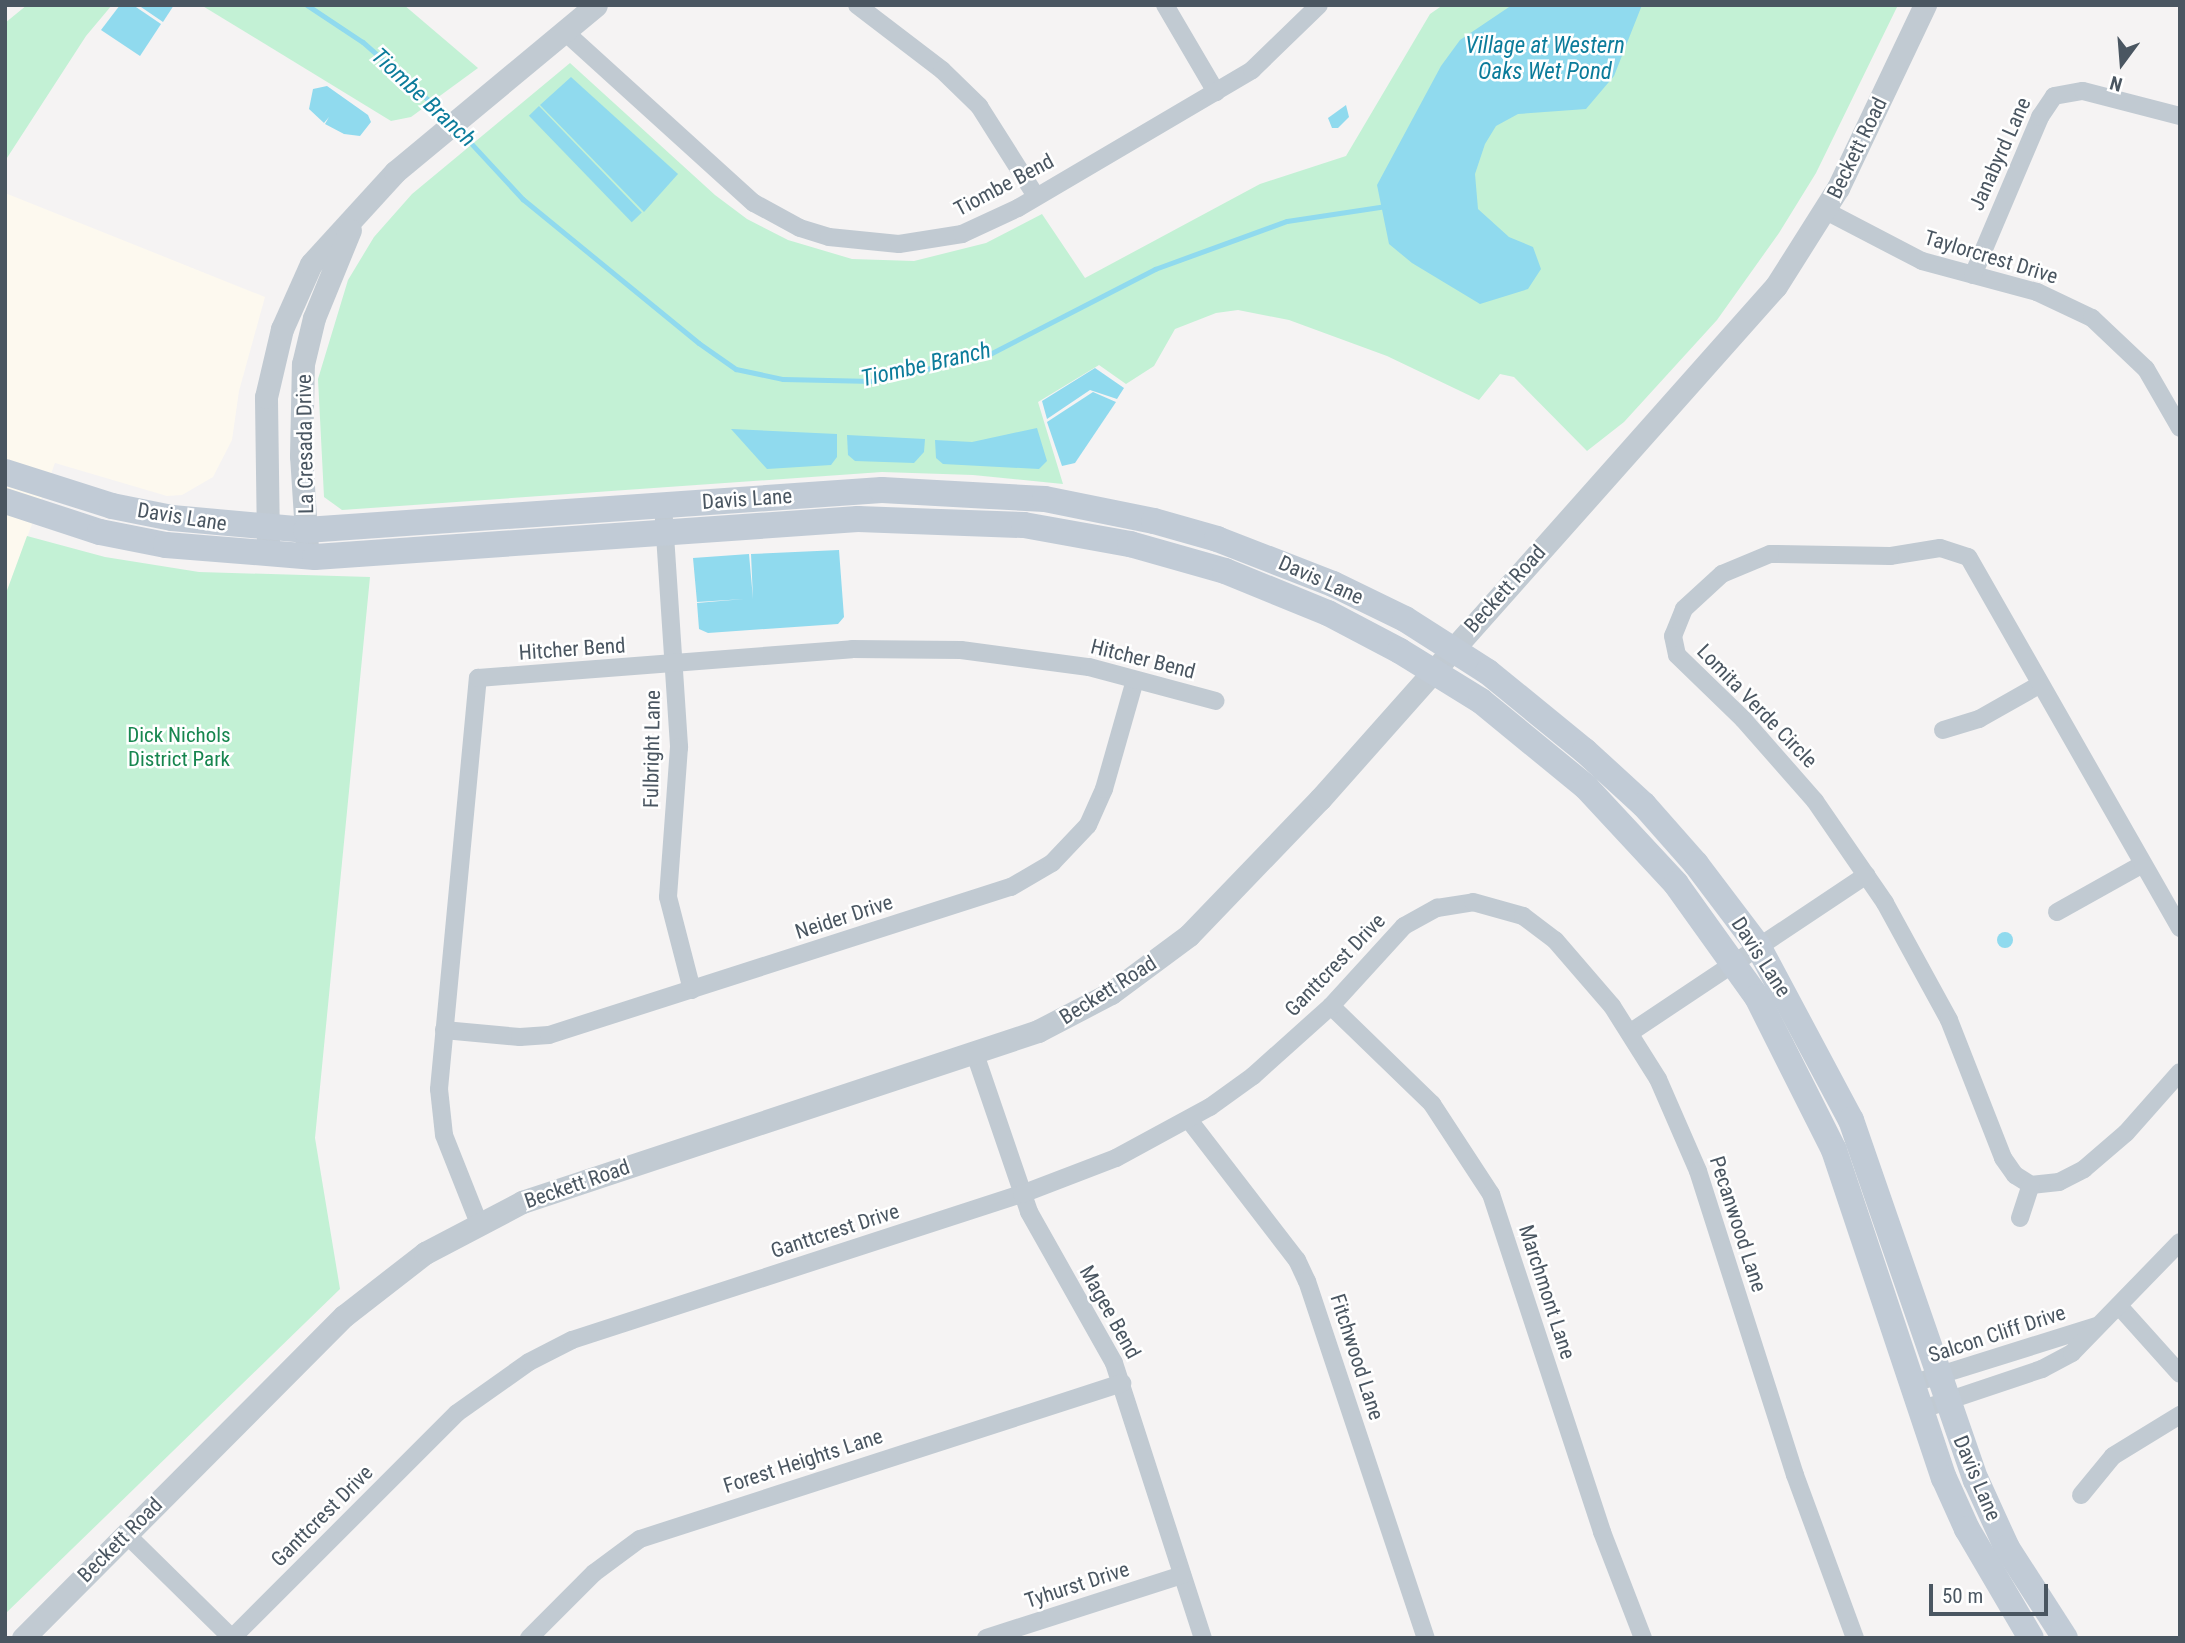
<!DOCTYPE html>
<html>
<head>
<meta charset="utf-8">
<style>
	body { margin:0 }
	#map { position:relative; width:2185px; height:1643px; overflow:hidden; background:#f5f3f3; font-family:"Roboto Condensed",sans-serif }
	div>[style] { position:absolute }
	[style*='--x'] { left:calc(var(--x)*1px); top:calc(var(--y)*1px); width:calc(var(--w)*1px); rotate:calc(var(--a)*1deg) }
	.commercial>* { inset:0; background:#fdf9ef }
	.green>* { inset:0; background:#c3f1d5 }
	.water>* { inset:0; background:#90daee; transform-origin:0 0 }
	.round { border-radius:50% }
	.stream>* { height:4.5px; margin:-2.25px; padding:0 2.25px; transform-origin:2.25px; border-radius:2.25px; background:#90daee }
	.minor>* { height:18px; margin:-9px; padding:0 9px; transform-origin:9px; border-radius:9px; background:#c1cad2 }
	.tertiary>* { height:23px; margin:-11.5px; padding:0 11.5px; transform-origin:11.5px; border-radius:11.5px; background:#c1cad2 }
	.secondary>* { height:26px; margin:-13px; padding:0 13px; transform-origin:13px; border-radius:13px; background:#c1cbd6 }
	span { translate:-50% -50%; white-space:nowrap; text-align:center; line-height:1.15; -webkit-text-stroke:5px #fff; paint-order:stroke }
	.street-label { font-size:21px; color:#4a5661 }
	.park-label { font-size:21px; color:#17864f }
	.water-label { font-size:23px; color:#0c7c9b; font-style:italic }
	.frame { position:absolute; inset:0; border:7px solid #4a5661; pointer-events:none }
	.north { position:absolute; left:2087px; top:28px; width:70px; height:70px; -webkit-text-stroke:5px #fff; paint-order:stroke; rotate:196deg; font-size:19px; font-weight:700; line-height:28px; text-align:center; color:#4a5661 }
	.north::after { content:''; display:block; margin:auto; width:24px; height:32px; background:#4a5661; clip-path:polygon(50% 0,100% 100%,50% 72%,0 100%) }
	.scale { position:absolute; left:1929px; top:1584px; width:119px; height:32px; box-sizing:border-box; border:4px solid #4a5661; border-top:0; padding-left:9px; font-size:21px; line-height:24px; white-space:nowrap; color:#4a5661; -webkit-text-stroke:5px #fff; paint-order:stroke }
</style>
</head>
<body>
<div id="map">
	<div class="commercial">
		<i style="clip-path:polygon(5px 193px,265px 297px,239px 391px,232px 440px,213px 477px,182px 495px,167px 496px,55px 463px,5px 596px)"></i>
	</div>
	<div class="green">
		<i style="clip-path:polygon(27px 5px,112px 5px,86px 36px,5px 161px,5px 23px)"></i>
		<i style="clip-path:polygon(201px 5px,404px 5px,478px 68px,411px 117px,391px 121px)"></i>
		<i style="clip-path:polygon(1443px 5px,1898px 5px,1816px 173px,1779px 233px,1717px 320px,1624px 422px,1587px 451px,1514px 377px,1500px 374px,1479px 400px,1387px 356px,1289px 320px,1238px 310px,1216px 313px,1175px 329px,1154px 366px,1126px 384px,1099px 365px,1038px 402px,1063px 484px,973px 475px,882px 472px,342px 510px,324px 497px,318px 379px,348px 280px,374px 237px,412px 194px,570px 63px,715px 195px,747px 219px,788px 240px,852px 259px,914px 261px,986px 243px,1042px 214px,1085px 278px,1260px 184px,1346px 156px,1430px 14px)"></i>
		<i style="clip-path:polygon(27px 536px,105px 557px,199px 572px,370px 577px,315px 1138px,340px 1289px,5px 1614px,5px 596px)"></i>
	</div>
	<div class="water">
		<i style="clip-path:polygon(120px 5px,133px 5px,161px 24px,140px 56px,101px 30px)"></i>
		<i style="clip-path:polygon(138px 5px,174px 5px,163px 22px)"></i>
		<i style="clip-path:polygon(1512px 5px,1642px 5px,1614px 76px,1586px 109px,1518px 114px,1496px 126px,1485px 144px,1475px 174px,1478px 209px,1509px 237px,1533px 247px,1541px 269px,1528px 289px,1480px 304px,1412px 263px,1389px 244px,1377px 185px,1441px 66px,1460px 40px)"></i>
		<i style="clip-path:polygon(571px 77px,678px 174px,644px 212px,540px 105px)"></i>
		<i style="clip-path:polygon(327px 86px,368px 115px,371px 122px,360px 136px,344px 134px,325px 124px,329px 117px,324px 123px,309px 109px,313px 89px)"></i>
		<i style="clip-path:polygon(1346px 105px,1349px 117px,1338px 128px,1332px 128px,1328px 118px)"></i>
		<i style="left:539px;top:106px;width:148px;height:14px;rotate:46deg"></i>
		<i style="clip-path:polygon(1095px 368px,1124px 388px,1117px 399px,1090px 390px,1047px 419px,1042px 401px)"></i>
		<i style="clip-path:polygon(1093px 392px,1116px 402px,1075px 463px,1062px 466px,1047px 422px)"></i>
		<i style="clip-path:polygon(1037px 428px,1047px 461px,1039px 469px,943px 464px,936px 458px,935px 440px,972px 442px)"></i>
		<i style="clip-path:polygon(731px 429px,837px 434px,837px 457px,831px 465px,767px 469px)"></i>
		<i style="clip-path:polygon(847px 435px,925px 439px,924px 452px,914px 463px,855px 461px,848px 455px)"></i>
		<i style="clip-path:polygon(839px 550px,844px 617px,838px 624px,708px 633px,699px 629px,697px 603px,744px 599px,697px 602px,693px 558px,749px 554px,753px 599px,751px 554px)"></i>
		<i class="round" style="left:1997px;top:932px;width:16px;height:16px"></i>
	</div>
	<div class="stream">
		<i style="--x:307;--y:5;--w:67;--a:33.5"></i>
		<i style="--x:363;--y:42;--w:115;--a:41.5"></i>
		<i style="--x:459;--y:130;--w:94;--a:47.2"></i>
		<i style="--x:523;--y:199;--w:227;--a:39.3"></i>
		<i style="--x:699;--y:343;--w:45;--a:35.1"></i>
		<i style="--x:736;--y:369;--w:48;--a:12"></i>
		<i style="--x:783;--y:379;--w:90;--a:1.3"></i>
		<i style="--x:873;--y:381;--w:118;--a:-12.7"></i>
		<i style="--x:988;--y:355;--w:188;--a:-27.2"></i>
		<i style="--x:1155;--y:269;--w:140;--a:-20"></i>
		<i style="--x:1287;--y:221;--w:100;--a:-8.6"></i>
	</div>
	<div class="minor">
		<i style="--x:857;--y:5;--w:107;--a:37.4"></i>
		<i style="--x:942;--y:70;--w:52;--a:44.2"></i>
		<i style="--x:979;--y:106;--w:107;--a:57.7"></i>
		<i style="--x:1165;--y:5;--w:101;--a:59.6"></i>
		<i style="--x:564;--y:31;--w:256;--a:42.2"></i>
		<i style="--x:754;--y:203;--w:52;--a:28.5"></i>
		<i style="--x:800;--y:228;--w:30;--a:17"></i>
		<i style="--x:829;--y:237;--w:70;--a:5.7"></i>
		<i style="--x:899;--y:244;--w:64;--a:-9"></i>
		<i style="--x:962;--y:234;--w:62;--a:-24.9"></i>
		<i style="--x:1018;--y:208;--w:272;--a:-30.5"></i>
		<i style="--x:1252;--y:70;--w:93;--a:-44.1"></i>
		<i style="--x:1826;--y:211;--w:108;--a:27.5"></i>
		<i style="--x:1922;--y:261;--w:119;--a:15.1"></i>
		<i style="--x:2037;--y:292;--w:61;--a:25.3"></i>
		<i style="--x:2092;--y:318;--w:74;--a:43.4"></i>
		<i style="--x:2146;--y:369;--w:68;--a:60"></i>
		<i style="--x:1973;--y:275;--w:172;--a:-67"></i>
		<i style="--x:2040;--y:117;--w:25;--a:-56"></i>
		<i style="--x:2054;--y:96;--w:29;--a:-10"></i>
		<i style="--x:2083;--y:91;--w:100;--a:14.5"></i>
		<i style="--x:663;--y:505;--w:243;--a:86.2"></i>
		<i style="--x:679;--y:747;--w:150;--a:94.2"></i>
		<i style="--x:668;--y:897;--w:96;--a:75.5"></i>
		<i style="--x:1943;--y:730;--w:38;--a:-17"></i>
		<i style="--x:1979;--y:719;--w:69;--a:-29.5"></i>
		<i style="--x:2057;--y:912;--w:96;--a:-29.2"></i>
		<i style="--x:2180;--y:928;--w:427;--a:-119.7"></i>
		<i style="--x:1968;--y:557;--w:29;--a:-162"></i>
		<i style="--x:1940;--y:548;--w:51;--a:170.9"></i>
		<i style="--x:1890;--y:556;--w:120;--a:-179"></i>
		<i style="--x:1770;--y:554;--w:52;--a:157.4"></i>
		<i style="--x:1722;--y:574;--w:52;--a:137.4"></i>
		<i style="--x:1684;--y:609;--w:29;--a:112"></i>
		<i style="--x:1673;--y:636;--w:19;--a:78"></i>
		<i style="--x:1677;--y:655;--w:92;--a:44.1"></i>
		<i style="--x:1743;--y:719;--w:109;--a:48.7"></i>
		<i style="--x:1815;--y:801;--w:124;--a:55.5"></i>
		<i style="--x:1885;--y:903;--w:133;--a:61.3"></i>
		<i style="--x:1949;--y:1020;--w:148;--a:68.6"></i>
		<i style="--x:2003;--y:1158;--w:21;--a:55"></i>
		<i style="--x:2015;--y:1175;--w:19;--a:32"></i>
		<i style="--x:2031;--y:1185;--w:28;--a:-6"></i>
		<i style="--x:2059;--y:1182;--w:28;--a:-27"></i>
		<i style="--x:2084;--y:1169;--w:55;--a:-40.6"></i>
		<i style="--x:2126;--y:1133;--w:81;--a:-48.5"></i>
		<i style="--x:1331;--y:1006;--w:141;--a:44.1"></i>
		<i style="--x:1432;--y:1104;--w:108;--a:56.8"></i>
		<i style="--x:1491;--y:1194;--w:356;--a:71.8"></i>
		<i style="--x:1602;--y:1532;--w:114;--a:68.9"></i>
		<i style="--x:444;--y:1030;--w:76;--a:5.3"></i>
		<i style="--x:520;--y:1037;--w:29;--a:-4"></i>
		<i style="--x:549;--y:1035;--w:485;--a:-17.8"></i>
		<i style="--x:1011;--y:887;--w:48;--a:-30.3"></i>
		<i style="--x:1052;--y:863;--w:52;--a:-46.5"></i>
		<i style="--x:1088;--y:825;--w:39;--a:-66"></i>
		<i style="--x:1104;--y:789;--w:113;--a:-74.1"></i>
		<i style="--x:1631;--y:1032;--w:283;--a:-33.7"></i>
		<i style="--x:975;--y:1054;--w:167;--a:71.1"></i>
		<i style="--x:1029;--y:1212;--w:173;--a:60.6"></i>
		<i style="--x:1114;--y:1363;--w:289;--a:72.1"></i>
		<i style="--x:1189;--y:1120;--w:177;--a:52.4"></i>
		<i style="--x:1297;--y:1260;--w:23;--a:65"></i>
		<i style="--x:1307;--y:1281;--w:376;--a:71.6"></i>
		<i style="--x:2020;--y:1218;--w:35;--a:-72"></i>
		<i style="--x:478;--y:1221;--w:92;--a:-111.6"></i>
		<i style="--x:444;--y:1135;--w:46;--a:-96.2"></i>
		<i style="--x:439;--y:1089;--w:413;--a:-84.6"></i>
		<i style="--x:478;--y:678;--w:375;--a:-4.4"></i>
		<i style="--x:852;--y:649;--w:109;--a:0.5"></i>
		<i style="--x:961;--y:650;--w:129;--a:7.6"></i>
		<i style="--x:1089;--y:667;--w:131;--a:15"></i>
		<i style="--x:2119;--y:1306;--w:91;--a:48.1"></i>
		<i style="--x:1911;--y:1384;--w:194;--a:-17.4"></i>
		<i style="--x:1920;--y:1410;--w:129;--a:-18.6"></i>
		<i style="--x:2042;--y:1369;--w:34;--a:-28"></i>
		<i style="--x:2072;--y:1353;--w:155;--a:-45.8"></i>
		<i style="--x:2081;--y:1495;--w:50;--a:-50.6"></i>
		<i style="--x:2113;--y:1456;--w:79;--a:-31.5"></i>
		<i style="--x:126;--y:1534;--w:148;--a:44.5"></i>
		<i style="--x:232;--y:1638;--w:318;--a:-45"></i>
		<i style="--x:457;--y:1413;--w:88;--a:-35.3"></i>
		<i style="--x:529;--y:1362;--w:48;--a:-27.1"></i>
		<i style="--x:572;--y:1340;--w:473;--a:-18"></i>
		<i style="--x:1022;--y:1194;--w:101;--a:-21"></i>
		<i style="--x:1116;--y:1158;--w:107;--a:-28.5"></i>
		<i style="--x:1210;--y:1107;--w:53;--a:-35.8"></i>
		<i style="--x:1253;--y:1076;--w:105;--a:-41.9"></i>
		<i style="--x:1331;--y:1006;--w:108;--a:-47.6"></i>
		<i style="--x:1404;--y:926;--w:38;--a:-29"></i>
		<i style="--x:1437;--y:908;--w:36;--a:-9"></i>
		<i style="--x:1473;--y:902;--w:52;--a:15.6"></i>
		<i style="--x:1523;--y:916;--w:40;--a:37"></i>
		<i style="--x:1555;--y:940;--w:87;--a:49.2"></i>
		<i style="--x:1612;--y:1006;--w:86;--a:57.8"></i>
		<i style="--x:1658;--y:1079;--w:100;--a:66.5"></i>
		<i style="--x:1698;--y:1171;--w:319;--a:72.3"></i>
		<i style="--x:1795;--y:1475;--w:174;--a:69.8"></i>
		<i style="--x:529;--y:1638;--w:92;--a:-45"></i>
		<i style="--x:594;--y:1573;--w:57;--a:-36.5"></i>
		<i style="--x:640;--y:1539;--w:507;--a:-17.93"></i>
		<i style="--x:986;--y:1638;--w:206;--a:-17.8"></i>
	</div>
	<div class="tertiary">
		<i style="--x:268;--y:543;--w:146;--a:-90.8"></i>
		<i style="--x:266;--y:397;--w:70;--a:-76.8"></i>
		<i style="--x:282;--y:329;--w:71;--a:-66"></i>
		<i style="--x:311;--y:264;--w:125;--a:-47.6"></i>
		<i style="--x:395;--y:172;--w:261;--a:-39.7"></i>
		<i style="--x:307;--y:548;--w:92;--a:-93.7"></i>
		<i style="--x:301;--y:456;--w:92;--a:-88.8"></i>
		<i style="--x:303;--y:364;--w:47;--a:-76.6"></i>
		<i style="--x:314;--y:318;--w:95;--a:-67.8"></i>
		<i style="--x:23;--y:1638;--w:455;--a:-45.1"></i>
		<i style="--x:344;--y:1316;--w:103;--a:-37.9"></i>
		<i style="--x:425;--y:1253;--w:110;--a:-27.7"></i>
		<i style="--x:522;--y:1202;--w:544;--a:-18.33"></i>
		<i style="--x:1038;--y:1031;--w:82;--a:-27.5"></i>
		<i style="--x:1111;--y:993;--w:97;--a:-36.6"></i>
		<i style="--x:1189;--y:935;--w:189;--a:-46.1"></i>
		<i style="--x:1320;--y:799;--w:686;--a:-48.37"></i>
		<i style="--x:1776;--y:286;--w:116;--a:-57.7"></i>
		<i style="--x:1838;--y:188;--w:203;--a:-64.6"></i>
	</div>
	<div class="secondary">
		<i style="--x:5;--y:472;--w:112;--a:17.6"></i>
		<i style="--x:112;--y:506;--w:61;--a:11.3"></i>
		<i style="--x:172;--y:518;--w:135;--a:5.1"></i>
		<i style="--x:306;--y:530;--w:577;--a:-3.97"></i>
		<i style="--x:882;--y:490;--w:163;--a:3.2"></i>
		<i style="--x:1045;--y:499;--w:111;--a:11.4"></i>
		<i style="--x:1154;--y:521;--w:66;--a:15.9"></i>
		<i style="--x:1217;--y:539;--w:124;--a:21.2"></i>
		<i style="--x:1333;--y:584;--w:80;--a:25.9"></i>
		<i style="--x:1405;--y:619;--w:98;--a:32.6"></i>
		<i style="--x:1488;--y:672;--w:125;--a:39.2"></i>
		<i style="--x:1585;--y:751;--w:80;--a:42.5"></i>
		<i style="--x:1644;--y:805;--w:79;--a:48.6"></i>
		<i style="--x:1696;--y:864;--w:103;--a:52.9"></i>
		<i style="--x:1758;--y:946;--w:197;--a:61.9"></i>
		<i style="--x:1851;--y:1120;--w:381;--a:70.9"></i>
		<i style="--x:1976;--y:1480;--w:75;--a:65.5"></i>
		<i style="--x:2007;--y:1548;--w:107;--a:57.2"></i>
		<i style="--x:5;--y:501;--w:100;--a:18.1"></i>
		<i style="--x:100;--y:532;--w:67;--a:11.1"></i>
		<i style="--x:166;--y:545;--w:149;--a:4.6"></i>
		<i style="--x:315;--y:557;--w:544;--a:-4"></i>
		<i style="--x:858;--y:519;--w:166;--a:2.1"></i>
		<i style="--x:1024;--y:525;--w:108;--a:10.2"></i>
		<i style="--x:1130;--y:544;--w:99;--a:15.9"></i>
		<i style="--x:1225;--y:571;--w:111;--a:22.2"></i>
		<i style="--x:1328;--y:613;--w:81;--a:27.8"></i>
		<i style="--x:1400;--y:651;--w:95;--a:31.7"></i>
		<i style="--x:1481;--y:701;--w:136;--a:39.3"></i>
		<i style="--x:1586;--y:787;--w:132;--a:47.1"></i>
		<i style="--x:1676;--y:884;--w:139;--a:54.4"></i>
		<i style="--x:1757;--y:997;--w:171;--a:63.3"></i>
		<i style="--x:1834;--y:1150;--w:346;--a:71.5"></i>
		<i style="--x:1944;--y:1478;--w:56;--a:65.7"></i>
		<i style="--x:1967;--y:1529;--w:126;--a:59.6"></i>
	</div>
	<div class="street-label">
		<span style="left:1857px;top:148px;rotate:-64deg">Beckett Road</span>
		<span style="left:2000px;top:154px;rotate:-66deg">Janabyrd Lane</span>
		<span style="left:1004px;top:185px;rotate:-28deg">Tiombe Bend</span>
		<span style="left:1991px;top:257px;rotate:17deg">Taylorcrest Drive</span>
		<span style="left:305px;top:444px;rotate:-91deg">La Cresada Drive</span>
		<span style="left:747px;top:499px;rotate:-4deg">Davis Lane</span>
		<span style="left:182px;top:517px;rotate:9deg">Davis Lane</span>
		<span style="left:1321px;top:580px;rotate:24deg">Davis Lane</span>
		<span style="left:1505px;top:589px;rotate:-48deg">Beckett Road</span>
		<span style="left:572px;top:649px;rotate:-4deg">Hitcher Bend</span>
		<span style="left:1143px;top:659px;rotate:14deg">Hitcher Bend</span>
		<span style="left:1757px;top:706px;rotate:46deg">Lomita Verde Circle</span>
		<span style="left:652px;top:749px;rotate:-89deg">Fulbright Lane</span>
		<span style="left:844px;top:917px;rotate:-18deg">Neider Drive</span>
		<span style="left:1761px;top:957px;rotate:57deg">Davis Lane</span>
		<span style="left:1335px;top:965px;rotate:-46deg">Ganttcrest Drive</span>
		<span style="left:1108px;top:990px;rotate:-32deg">Beckett Road</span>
		<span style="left:577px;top:1184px;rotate:-19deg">Beckett Road</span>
		<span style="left:1738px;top:1224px;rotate:72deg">Pecanwood Lane</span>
		<span style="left:835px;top:1231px;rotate:-18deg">Ganttcrest Drive</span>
		<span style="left:1547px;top:1292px;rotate:72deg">Marchmont Lane</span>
		<span style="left:1110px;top:1312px;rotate:61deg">Magee Bend</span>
		<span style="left:1997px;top:1334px;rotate:-18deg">Salcon Cliff Drive</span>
		<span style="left:1357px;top:1357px;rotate:72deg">Fitchwood Lane</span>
		<span style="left:803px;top:1461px;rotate:-18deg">Forest Heights Lane</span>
		<span style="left:1977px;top:1478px;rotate:67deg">Davis Lane</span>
		<span style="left:322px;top:1516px;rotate:-45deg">Ganttcrest Drive</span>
		<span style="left:120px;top:1540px;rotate:-45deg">Beckett Road</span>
		<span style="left:1077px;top:1585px;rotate:-18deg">Tyhurst Drive</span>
	</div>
	<div class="park-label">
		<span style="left:179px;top:747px">Dick Nichols<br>District Park</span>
	</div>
	<div class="water-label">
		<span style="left:1545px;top:59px">Village at Western<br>Oaks Wet Pond</span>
		<span style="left:423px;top:98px;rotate:43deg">Tiombe Branch</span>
		<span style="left:926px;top:365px;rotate:-13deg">Tiombe Branch</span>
	</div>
	<div class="frame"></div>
	<div class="north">N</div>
	<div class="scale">50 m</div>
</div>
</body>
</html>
